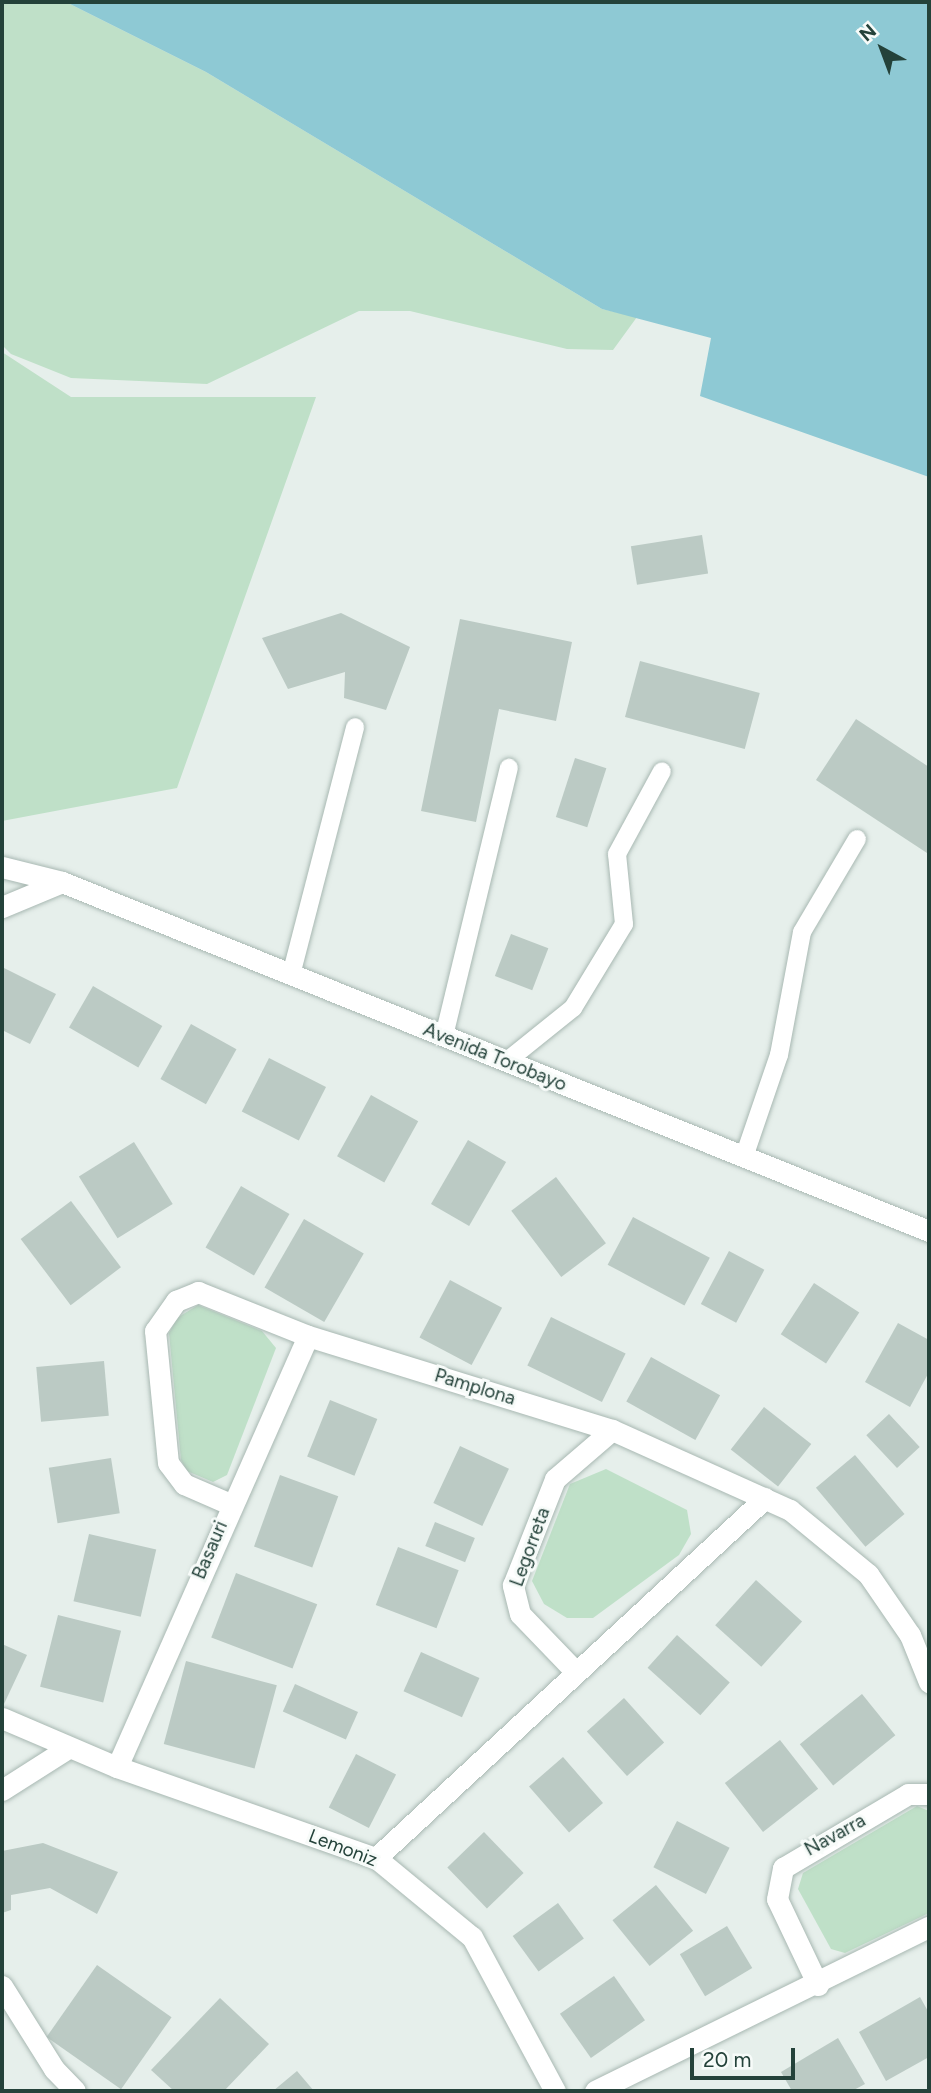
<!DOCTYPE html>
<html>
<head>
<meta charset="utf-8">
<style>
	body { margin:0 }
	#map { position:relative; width:931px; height:2093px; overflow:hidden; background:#e6efeb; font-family:Figtree,sans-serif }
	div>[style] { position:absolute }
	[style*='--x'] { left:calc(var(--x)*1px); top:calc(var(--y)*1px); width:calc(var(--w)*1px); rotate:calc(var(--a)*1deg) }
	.green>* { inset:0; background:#bfe0c8 }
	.water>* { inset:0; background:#8ec9d4 }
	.building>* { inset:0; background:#bbcac4; transform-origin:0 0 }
	.roads { filter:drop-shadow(0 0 2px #a8b8b2) drop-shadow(0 0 2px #a8b8b2) }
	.service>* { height:18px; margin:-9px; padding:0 9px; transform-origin:9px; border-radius:9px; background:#fff }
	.minor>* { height:21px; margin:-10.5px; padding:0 10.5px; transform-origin:10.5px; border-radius:10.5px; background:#fff }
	span { translate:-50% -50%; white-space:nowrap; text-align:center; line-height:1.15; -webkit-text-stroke:6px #f7fbf9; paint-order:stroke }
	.street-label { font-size:19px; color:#24423a }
	.frame { position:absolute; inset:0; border:4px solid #24423a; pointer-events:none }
	.north { position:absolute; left:847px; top:14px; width:70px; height:70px; -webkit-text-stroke:5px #f7fbf9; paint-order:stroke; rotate:319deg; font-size:19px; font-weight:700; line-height:28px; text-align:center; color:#24423a }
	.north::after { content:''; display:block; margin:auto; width:24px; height:32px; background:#24423a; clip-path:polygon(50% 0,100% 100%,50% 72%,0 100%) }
	.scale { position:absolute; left:690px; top:2048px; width:105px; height:32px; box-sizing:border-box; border:4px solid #24423a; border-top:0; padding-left:9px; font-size:21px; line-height:24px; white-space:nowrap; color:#24423a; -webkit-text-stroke:5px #f7fbf9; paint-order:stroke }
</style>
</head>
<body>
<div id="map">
	<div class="green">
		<i style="clip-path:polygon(2px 2px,66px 2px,206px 72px,602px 309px,637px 317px,613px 350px,567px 349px,410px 311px,359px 311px,207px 384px,71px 378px,11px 354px,2px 345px)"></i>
		<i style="clip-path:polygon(2px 352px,71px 397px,316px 397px,177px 788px,2px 821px)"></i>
		<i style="clip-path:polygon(198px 1305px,262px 1331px,276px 1348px,227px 1475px,213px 1482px,187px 1471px,181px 1460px,169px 1333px,177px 1318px)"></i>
		<i style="clip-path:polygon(606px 1469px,687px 1510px,691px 1534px,679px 1555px,593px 1618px,567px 1618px,544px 1604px,532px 1581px,570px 1484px)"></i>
		<i style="clip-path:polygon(917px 1806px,929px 1811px,929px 1913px,845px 1953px,831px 1949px,798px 1889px,803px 1873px)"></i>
	</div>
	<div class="water">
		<i style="clip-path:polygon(66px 2px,929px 2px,929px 477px,700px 396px,711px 338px,602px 309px,206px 72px)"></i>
	</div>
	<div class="building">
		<i style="left:702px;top:535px;width:39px;height:72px;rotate:81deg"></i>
		<i style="clip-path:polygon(341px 613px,410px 647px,386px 710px,344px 698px,345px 672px,288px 689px,262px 638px)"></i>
		<i style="clip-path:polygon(460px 619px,572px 642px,556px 721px,499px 709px,476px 822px,421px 811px)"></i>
		<i style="left:640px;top:661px;width:124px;height:58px;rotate:15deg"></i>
		<i style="clip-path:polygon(856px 719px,929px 767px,927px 853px,816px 780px)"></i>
		<i style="left:575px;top:758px;width:33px;height:62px;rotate:18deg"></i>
		<i style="left:511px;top:934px;width:40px;height:45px;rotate:21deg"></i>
		<i style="clip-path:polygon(2px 967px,56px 994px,30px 1044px,2px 1030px)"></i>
		<i style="left:93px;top:986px;width:80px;height:48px;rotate:30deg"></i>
		<i style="left:191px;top:1024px;width:52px;height:63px;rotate:29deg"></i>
		<i style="left:269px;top:1058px;width:64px;height:60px;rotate:27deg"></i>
		<i style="left:371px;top:1095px;width:54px;height:70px;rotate:29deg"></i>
		<i style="left:468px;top:1140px;width:44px;height:74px;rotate:30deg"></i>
		<i style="left:134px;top:1142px;width:73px;height:65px;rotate:58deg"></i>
		<i style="left:556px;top:1177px;width:83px;height:56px;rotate:53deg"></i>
		<i style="left:241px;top:1186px;width:56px;height:71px;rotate:30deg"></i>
		<i style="left:71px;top:1201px;width:83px;height:63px;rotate:53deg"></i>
		<i style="left:633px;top:1217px;width:87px;height:54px;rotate:28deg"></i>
		<i style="left:304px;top:1219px;width:69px;height:79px;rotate:30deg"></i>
		<i style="left:729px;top:1251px;width:40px;height:60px;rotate:28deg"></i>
		<i style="left:450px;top:1280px;width:59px;height:65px;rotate:28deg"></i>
		<i style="left:814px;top:1283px;width:54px;height:61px;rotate:33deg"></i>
		<i style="left:551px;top:1317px;width:83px;height:54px;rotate:26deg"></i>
		<i style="clip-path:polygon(898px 1323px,929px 1340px,929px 1372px,910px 1407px,865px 1382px)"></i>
		<i style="left:651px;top:1357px;width:79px;height:51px;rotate:29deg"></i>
		<i style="left:104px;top:1361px;width:55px;height:68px;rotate:85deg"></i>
		<i style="left:330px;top:1400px;width:51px;height:61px;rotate:22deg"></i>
		<i style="left:764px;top:1407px;width:60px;height:54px;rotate:38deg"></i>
		<i style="left:889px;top:1414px;width:45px;height:31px;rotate:47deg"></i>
		<i style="left:460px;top:1446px;width:54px;height:63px;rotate:25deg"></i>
		<i style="left:855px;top:1455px;width:77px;height:51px;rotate:50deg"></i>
		<i style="left:111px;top:1458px;width:56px;height:63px;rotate:81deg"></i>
		<i style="left:280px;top:1475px;width:62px;height:76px;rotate:20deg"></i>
		<i style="left:435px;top:1522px;width:43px;height:26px;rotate:22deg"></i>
		<i style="left:89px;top:1534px;width:69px;height:69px;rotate:13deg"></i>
		<i style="left:398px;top:1547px;width:65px;height:62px;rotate:21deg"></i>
		<i style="left:236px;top:1573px;width:87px;height:69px;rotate:21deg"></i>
		<i style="left:756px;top:1580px;width:62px;height:61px;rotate:42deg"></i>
		<i style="left:58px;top:1615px;width:65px;height:74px;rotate:14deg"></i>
		<i style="left:677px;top:1635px;width:71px;height:44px;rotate:42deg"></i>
		<i style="clip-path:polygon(2px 1644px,27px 1655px,4px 1704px,2px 1704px)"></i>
		<i style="left:421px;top:1652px;width:64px;height:43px;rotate:24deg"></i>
		<i style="left:186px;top:1661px;width:94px;height:86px;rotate:15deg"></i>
		<i style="left:295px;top:1684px;width:69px;height:30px;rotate:24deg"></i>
		<i style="left:862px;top:1694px;width:53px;height:80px;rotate:51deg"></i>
		<i style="left:624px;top:1698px;width:60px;height:50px;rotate:48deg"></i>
		<i style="left:780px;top:1740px;width:62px;height:70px;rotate:52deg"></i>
		<i style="left:356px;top:1754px;width:45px;height:60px;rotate:27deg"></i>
		<i style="left:563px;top:1757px;width:61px;height:45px;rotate:49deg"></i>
		<i style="left:677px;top:1821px;width:59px;height:52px;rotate:27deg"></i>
		<i style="left:484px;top:1832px;width:57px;height:51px;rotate:46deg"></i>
		<i style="clip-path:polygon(43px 1843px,118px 1872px,97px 1914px,50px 1888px,11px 1895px,11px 1910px,2px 1913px,2px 1851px)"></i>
		<i style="left:656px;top:1885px;width:59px;height:56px;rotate:51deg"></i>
		<i style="left:558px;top:1903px;width:44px;height:56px;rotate:54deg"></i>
		<i style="left:727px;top:1926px;width:49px;height:55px;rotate:59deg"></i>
		<i style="left:97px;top:1965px;width:91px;height:88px;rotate:35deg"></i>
		<i style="left:614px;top:1976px;width:54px;height:66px;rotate:55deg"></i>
		<i style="clip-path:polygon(920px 1997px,929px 2013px,929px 2057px,886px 2081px,859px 2032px)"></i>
		<i style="clip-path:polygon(220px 1998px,269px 2044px,224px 2091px,174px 2091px,151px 2070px)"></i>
		<i style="clip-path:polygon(838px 2038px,865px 2084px,852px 2091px,792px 2091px,781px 2072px)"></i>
		<i style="clip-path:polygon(297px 2071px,314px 2091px,273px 2091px)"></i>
	</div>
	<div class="roads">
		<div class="service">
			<i style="--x:291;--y:975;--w:256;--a:-75.5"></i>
			<i style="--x:444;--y:1036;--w:276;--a:-76.4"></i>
			<i style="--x:507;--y:1061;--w:85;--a:-38.8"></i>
			<i style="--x:573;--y:1008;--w:98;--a:-58.7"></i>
			<i style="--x:624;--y:924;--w:70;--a:-95.7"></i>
			<i style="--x:617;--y:854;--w:94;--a:-61.5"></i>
			<i style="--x:744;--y:1157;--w:108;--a:-71.1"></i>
			<i style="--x:779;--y:1055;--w:125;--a:-79.4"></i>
			<i style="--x:802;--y:932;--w:108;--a:-59.4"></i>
		</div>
		<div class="minor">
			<i style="--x:2;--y:867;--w:62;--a:14"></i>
			<i style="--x:62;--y:882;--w:65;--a:157.4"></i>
			<i style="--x:62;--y:882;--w:935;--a:21.93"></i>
			<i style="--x:230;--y:1504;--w:50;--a:-156.5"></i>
			<i style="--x:184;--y:1484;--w:26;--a:-127"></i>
			<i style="--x:168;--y:1463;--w:133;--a:-95.6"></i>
			<i style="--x:155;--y:1331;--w:37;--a:-55"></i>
			<i style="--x:176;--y:1301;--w:24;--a:-22"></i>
			<i style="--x:198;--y:1292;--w:118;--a:21.8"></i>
			<i style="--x:308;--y:1336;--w:318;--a:17.2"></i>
			<i style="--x:612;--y:1430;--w:195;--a:24.2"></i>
			<i style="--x:790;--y:1510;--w:101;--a:39.4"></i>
			<i style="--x:868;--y:1574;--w:74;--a:55.5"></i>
			<i style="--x:910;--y:1635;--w:51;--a:68"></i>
			<i style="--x:573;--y:1669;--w:76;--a:-133.9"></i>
			<i style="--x:520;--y:1614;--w:30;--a:-104"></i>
			<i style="--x:513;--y:1585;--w:114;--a:-68.4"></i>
			<i style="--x:555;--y:1479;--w:75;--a:-40.7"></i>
			<i style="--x:2;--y:1718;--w:125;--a:23.1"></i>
			<i style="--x:117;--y:1767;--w:275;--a:19.4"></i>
			<i style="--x:376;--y:1858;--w:124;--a:39.5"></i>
			<i style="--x:472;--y:1937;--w:175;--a:61.7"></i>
			<i style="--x:117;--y:1767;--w:471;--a:-66.1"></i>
			<i style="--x:2;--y:1790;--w:78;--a:-32.5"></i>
			<i style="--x:376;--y:1858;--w:530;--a:-42.78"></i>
			<i style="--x:818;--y:1985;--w:95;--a:-115.5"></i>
			<i style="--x:777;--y:1899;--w:32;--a:-79"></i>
			<i style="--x:783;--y:1868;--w:145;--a:-30.6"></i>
			<i style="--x:908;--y:1794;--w:21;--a:0"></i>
			<i style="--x:2;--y:1986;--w:98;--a:57.9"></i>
			<i style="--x:54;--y:2069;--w:30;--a:46"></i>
			<i style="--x:595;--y:2091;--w:372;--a:-26.2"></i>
		</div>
	</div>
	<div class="street-label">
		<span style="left:495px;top:1057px;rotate:22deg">Avenida Torobayo</span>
		<span style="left:475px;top:1387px;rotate:17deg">Pamplona</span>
		<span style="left:530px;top:1547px;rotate:-70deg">Legorreta</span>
		<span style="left:210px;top:1550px;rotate:-67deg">Basauri</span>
		<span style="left:835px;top:1835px;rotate:-29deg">Navarra</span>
		<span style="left:343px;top:1848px;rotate:21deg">Lemoniz</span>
	</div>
	<div class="frame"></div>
	<div class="north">N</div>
	<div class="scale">20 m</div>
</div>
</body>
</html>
